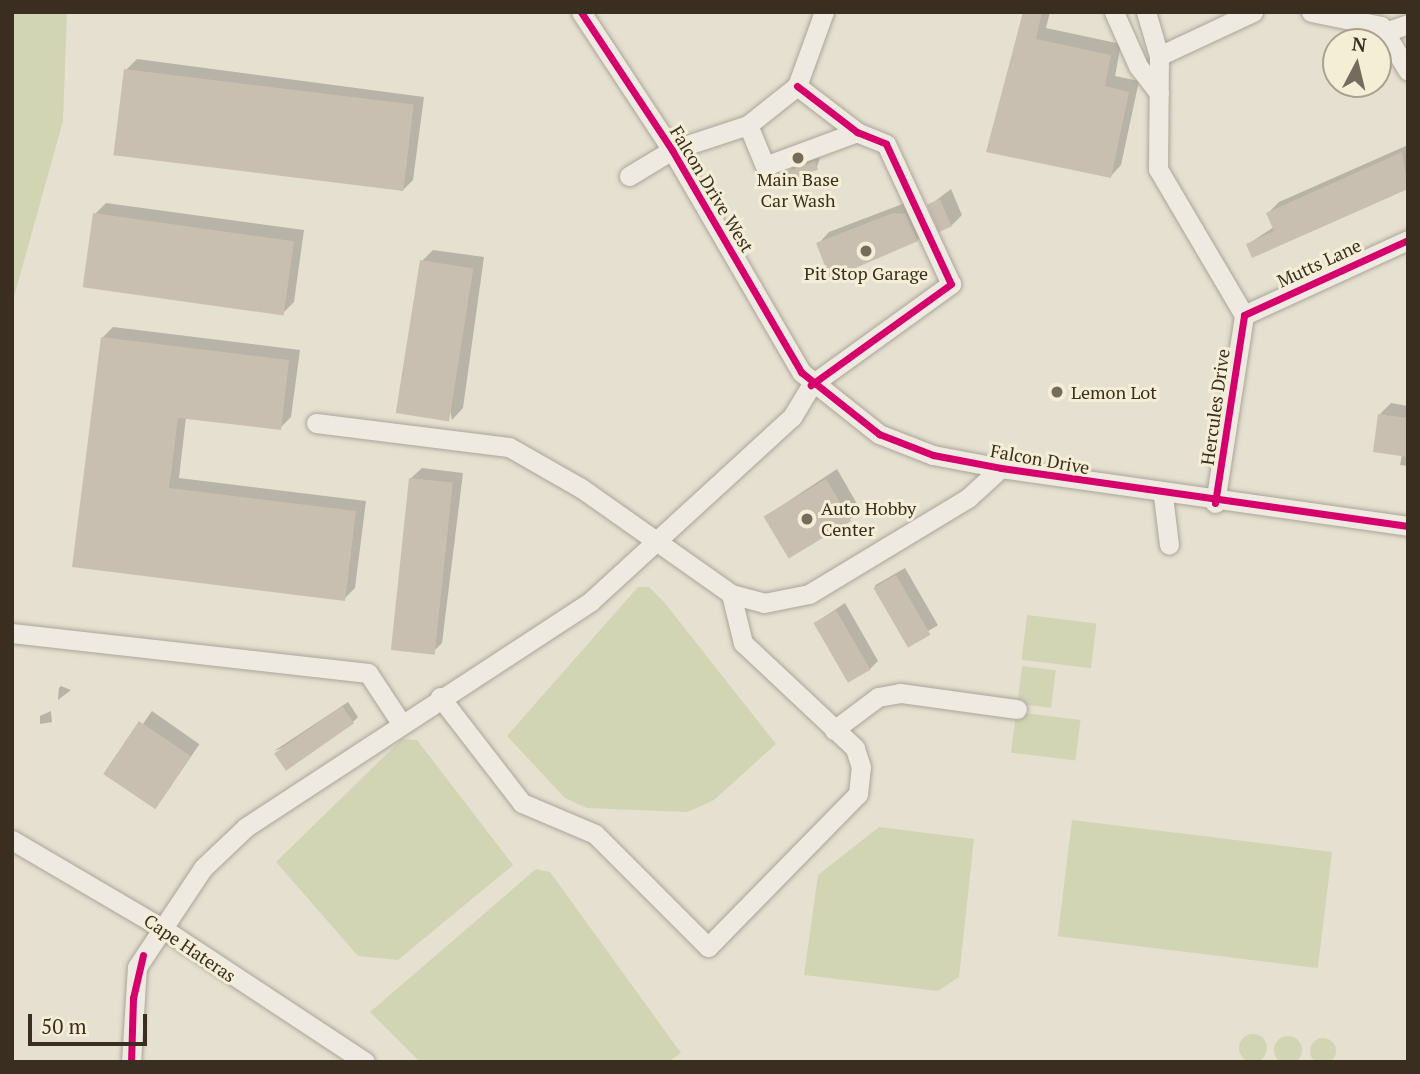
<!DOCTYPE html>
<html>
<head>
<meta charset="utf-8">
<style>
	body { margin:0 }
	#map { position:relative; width:1420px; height:1074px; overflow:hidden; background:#e5e0d0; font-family:"PT Serif",serif }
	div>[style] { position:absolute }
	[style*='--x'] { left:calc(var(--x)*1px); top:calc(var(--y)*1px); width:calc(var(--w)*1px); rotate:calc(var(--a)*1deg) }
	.green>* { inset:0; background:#d2d5b3; transform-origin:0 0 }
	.round { border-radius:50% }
	.shadow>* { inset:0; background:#0003; transform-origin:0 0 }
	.building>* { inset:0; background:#c9bfb1; transform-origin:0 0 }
	.roads { filter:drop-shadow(0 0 2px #aba598) drop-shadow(0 0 2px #aba598) }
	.minor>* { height:19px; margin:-9.5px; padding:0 9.5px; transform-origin:9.5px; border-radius:9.5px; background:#eeeae1 }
	.cycleway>* { height:7px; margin:-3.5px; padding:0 3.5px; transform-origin:3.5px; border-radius:3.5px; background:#d6006c }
	.dots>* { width:19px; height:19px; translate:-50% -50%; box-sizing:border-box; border:4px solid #f5eed7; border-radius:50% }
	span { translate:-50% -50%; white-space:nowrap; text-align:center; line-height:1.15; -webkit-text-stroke:6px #f5eed7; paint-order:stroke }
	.poi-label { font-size:18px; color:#3a2e20 }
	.left { translate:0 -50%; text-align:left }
	.street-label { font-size:18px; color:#3a2e20 }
	.frame { position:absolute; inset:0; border:14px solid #3a2e20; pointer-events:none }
	.north { position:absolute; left:1322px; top:28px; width:70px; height:70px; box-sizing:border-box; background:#f5eed7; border:2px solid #aaa18e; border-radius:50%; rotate:7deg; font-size:19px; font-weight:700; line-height:28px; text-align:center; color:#3a2e20 }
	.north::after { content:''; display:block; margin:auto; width:24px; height:32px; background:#766c5e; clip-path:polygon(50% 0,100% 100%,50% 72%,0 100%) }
	.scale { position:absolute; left:28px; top:1014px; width:119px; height:32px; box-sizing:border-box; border:4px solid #3a2e20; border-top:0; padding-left:9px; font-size:21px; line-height:24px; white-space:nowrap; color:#3a2e20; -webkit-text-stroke:5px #f5eed7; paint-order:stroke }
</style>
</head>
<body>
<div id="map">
	<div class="green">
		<i style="clip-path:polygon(12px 12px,67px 12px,63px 121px,12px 304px)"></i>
		<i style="clip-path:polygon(638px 587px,649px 587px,664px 602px,776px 744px,714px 800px,688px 812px,587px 808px,565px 798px,507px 736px)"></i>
		<i style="left:1027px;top:615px;width:70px;height:45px;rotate:7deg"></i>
		<i style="left:1022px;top:666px;width:34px;height:38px;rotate:7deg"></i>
		<i style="left:1016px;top:712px;width:65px;height:41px;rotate:7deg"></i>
		<i style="clip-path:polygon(402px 739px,417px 740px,513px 865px,398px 960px,358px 956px,276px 862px)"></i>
		<i style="left:1072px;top:820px;width:262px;height:117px;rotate:7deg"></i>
		<i style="clip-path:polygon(879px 827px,974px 839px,959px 977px,938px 991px,804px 975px,818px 875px)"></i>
		<i style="clip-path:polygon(536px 869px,550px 872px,681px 1053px,668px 1062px,420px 1062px,370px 1012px)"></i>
		<i class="round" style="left:1239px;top:1034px;width:28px;height:28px"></i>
		<i class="round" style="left:1274px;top:1036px;width:28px;height:28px"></i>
		<i class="round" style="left:1310px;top:1038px;width:26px;height:26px"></i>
	</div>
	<div class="shadow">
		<i style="clip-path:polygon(1025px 12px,1050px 12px,1046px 28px,1121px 44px,1115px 76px,1139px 81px,1121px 165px,1110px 177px,988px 151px)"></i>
		<i style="clip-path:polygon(137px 59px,424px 97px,413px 180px,402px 191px,126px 70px)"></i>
		<i style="clip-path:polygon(1408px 145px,1408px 187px,1253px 256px,1248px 244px,1274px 227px,1268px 213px,1279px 202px)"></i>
		<i style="clip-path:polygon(820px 157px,817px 167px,788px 172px,794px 166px)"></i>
		<i style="clip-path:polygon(951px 189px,962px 215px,951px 226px,930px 205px)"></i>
		<i style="clip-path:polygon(106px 203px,304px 230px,294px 302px,283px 313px,95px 214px)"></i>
		<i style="clip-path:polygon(905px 203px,928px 229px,917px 240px,818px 244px,829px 232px)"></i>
		<i style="clip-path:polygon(433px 250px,484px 257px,463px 408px,452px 420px,422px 261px)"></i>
		<i style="clip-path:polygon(113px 327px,300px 350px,291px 417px,280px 428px,186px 417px,179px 478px,366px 501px,355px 588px,344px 599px,74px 565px,102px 338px)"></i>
		<i style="clip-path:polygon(1391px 403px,1408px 406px,1408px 466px,1400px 465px,1402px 455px,1380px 414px)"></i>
		<i style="clip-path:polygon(422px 468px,463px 473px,442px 643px,431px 654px,410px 479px)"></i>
		<i style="clip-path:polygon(837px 469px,860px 509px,849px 520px,766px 516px)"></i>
		<i style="left:905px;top:568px;width:66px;height:35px;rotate:60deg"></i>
		<i style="clip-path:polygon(845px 603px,878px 661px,870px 669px,815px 623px)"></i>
		<i style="clip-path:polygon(61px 686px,71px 690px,58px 700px,59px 688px)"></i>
		<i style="clip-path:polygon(348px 702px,358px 717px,353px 722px,274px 751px)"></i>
		<i style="clip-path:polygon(51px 711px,52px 722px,40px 724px,40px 716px)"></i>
		<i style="left:152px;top:711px;width:58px;height:78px;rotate:35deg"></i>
	</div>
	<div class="building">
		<i style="clip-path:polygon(1023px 12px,1042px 12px,1036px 39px,1111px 55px,1105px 86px,1129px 92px,1111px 178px,986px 152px)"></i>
		<i style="left:124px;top:69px;width:292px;height:87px;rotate:7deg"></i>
		<i style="clip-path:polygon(1402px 152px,1408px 189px,1252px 258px,1246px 244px,1274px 231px,1266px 213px)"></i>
		<i style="left:815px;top:161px;width:9px;height:31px;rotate:69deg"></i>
		<i style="left:940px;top:199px;width:30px;height:14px;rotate:67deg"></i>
		<i style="left:93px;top:213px;width:203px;height:75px;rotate:8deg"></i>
		<i style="clip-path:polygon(893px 213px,905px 214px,918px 241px,830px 279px,816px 243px)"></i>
		<i style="left:420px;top:260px;width:54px;height:155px;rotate:9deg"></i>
		<i style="clip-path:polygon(101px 337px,289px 360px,281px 430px,178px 418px,169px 488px,356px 511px,345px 601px,72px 567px)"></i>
		<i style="clip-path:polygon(1378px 414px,1408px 418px,1408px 457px,1373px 452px)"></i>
		<i style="left:409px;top:478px;width:44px;height:173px;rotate:6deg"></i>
		<i style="left:826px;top:479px;width:49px;height:73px;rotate:59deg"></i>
		<i style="left:896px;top:575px;width:69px;height:26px;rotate:60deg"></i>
		<i style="left:836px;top:610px;width:69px;height:26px;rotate:60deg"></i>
		<i style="left:342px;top:706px;width:21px;height:83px;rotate:55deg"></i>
		<i style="left:139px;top:721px;width:63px;height:64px;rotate:34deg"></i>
	</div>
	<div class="roads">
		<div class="minor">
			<i style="--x:581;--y:12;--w:165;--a:56.6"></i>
			<i style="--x:672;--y:150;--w:257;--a:59.8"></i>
			<i style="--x:801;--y:372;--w:100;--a:38.5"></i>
			<i style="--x:879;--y:434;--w:58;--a:21.3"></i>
			<i style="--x:933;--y:455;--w:69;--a:10.8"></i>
			<i style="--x:1001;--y:468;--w:411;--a:8.1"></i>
			<i style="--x:1114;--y:12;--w:59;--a:66"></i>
			<i style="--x:1138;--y:66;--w:34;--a:52"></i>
			<i style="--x:1146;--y:12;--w:46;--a:73.5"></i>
			<i style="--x:1159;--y:56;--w:113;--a:90.5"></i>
			<i style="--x:1158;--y:169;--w:169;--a:59.5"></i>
			<i style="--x:1311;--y:12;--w:71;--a:11.3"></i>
			<i style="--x:1381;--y:26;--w:52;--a:59"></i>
			<i style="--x:1385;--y:32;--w:24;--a:-19"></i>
			<i style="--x:1159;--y:56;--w:104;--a:-25.1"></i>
			<i style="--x:748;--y:125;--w:44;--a:67.5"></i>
			<i style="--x:765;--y:166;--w:98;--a:-20.3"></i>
			<i style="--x:629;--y:176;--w:50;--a:-31.2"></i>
			<i style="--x:672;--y:150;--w:80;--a:-18.2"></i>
			<i style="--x:748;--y:125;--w:63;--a:-38.5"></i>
			<i style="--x:797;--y:86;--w:79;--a:-70"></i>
			<i style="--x:1244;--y:315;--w:180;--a:-24.6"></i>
			<i style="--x:316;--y:423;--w:194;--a:7.1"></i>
			<i style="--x:509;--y:447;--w:83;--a:29.7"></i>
			<i style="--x:581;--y:488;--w:184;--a:35.2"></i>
			<i style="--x:731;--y:594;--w:34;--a:15"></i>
			<i style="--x:764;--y:603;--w:46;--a:-11.3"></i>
			<i style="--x:809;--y:594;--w:186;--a:-31.1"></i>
			<i style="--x:968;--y:498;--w:45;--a:-42.3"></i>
			<i style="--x:1163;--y:496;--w:49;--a:83"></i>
			<i style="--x:1215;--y:503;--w:190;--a:-81.2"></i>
			<i style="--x:12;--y:633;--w:358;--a:6.4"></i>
			<i style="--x:368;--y:673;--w:60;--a:56.6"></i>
			<i style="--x:440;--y:697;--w:134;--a:52.3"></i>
			<i style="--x:522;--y:803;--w:79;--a:23"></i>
			<i style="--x:595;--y:834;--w:160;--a:45"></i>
			<i style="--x:708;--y:947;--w:214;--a:-45.6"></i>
			<i style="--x:858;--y:794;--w:27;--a:-84"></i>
			<i style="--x:861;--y:767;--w:20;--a:-108"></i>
			<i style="--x:855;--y:748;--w:154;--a:-136.8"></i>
			<i style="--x:743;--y:643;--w:50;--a:-103.8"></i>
			<i style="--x:834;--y:730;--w:55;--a:-36.9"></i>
			<i style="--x:878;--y:697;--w:22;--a:-10"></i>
			<i style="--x:900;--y:693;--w:118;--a:7.8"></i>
			<i style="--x:12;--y:840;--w:174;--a:30.4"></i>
			<i style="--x:162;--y:928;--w:243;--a:33.4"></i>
			<i style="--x:131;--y:1062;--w:95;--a:-86.4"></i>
			<i style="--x:137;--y:967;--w:119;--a:-56.3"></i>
			<i style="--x:203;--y:868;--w:59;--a:-43.6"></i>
			<i style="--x:246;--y:827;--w:412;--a:-33.2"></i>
			<i style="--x:591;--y:601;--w:273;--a:-42.5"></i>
			<i style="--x:792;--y:417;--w:37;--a:-59"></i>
			<i style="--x:811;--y:385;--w:173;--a:-35.8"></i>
			<i style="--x:951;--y:284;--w:154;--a:-114.9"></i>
			<i style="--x:886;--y:144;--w:31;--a:-158"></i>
			<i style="--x:857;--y:132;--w:76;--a:-142.5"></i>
		</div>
	</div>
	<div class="cycleway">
		<i style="--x:581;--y:12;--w:165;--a:56.6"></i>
		<i style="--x:672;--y:150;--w:257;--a:59.8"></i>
		<i style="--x:801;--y:372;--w:100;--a:38.5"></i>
		<i style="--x:879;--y:434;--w:58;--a:21.3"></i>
		<i style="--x:933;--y:455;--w:69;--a:10.8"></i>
		<i style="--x:1001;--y:468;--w:411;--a:8.1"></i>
		<i style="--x:797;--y:86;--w:76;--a:37.5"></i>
		<i style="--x:857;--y:132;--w:31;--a:22"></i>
		<i style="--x:886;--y:144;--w:154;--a:65.1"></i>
		<i style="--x:951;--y:284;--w:173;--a:144.2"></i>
		<i style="--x:1215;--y:503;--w:190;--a:-81.2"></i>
		<i style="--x:1244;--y:315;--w:180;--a:-24.6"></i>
		<i style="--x:131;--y:1062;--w:64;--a:-88.2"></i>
		<i style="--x:133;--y:998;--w:44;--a:-76.9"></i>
	</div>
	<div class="dots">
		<i style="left:798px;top:158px;background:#766c5e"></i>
		<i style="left:866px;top:251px;background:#766c5e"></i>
		<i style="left:1057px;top:392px;background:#766c5e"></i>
		<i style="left:807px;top:519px;background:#766c5e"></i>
	</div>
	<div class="poi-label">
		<span style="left:798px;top:190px">Main Base<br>Car Wash</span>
		<span style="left:866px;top:273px">Pit Stop Garage</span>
		<span class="left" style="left:1071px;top:392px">Lemon Lot</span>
		<span class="left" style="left:821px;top:519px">Auto Hobby<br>Center</span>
	</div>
	<div class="street-label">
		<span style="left:712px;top:189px;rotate:59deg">Falcon Drive West</span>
		<span style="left:1319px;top:263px;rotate:-25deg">Mutts Lane</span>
		<span style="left:1215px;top:407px;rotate:-82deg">Hercules Drive</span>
		<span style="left:1040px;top:459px;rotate:10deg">Falcon Drive</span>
		<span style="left:190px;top:948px;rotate:34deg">Cape Hateras</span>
	</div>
	<div class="frame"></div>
	<div class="north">N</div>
	<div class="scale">50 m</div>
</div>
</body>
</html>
